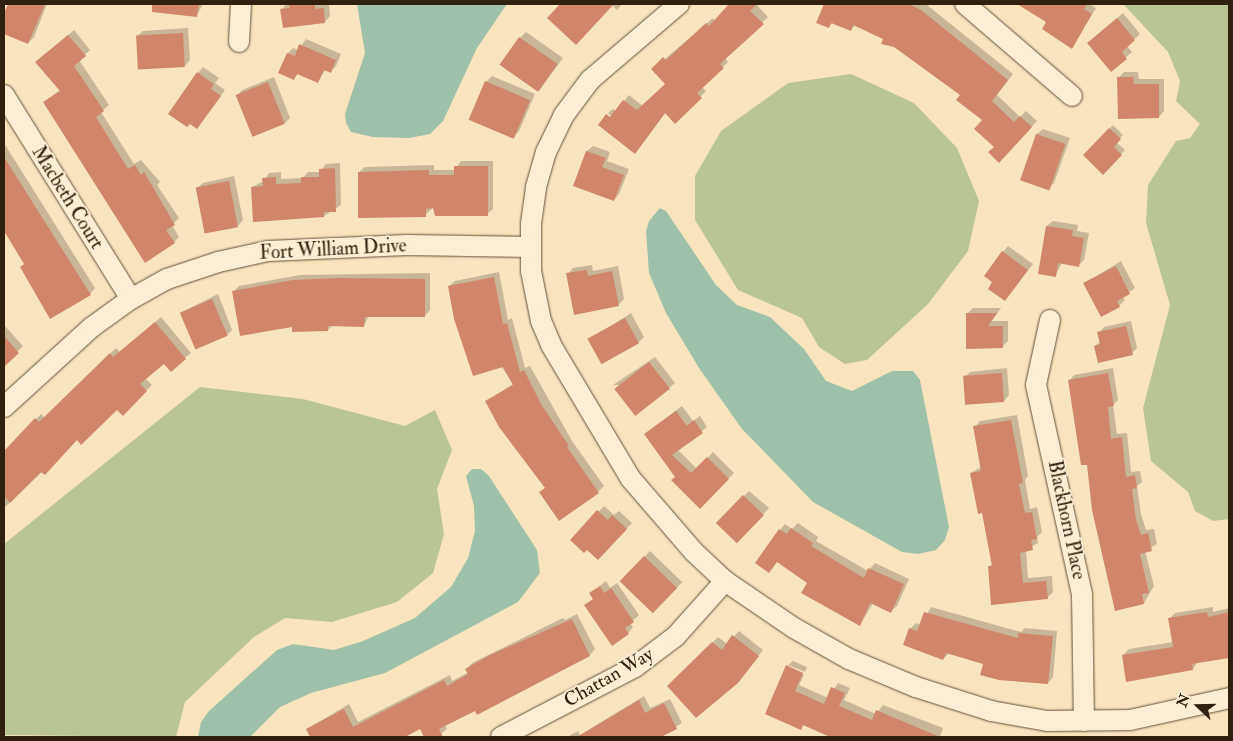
<!DOCTYPE html>
<html>
<head>
<meta charset="utf-8">
<style>
	body { margin:0 }
	#map { position:relative; width:1233px; height:741px; overflow:hidden; background:#f9e5bd; font-family:"IM FELL Double Pica",serif }
	div>[style] { position:absolute }
	[style*='--x'] { left:calc(var(--x)*1px); top:calc(var(--y)*1px); width:calc(var(--w)*1px); rotate:calc(var(--a)*1deg) }
	.green>* { inset:0; background:#bac594 }
	.water>* { inset:0; background:#9fc0ab }
	.shadow>* { inset:0; background:#0003; transform-origin:0 0 }
	.building>* { inset:0; background:#d18669; transform-origin:0 0 }
	.roads { filter:drop-shadow(0 0 1px #62513b) drop-shadow(0 0 1px #62513b) }
	.minor>* { height:20px; margin:-10px; padding:0 10px; transform-origin:10px; border-radius:10px; background:#fbeed4 }
	span { translate:-50% -50%; white-space:nowrap; text-align:center; line-height:1.15; -webkit-text-stroke:4px #fbeed4; paint-order:stroke }
	.street-label { font-size:19px; color:#2f2010 }
	.frame { position:absolute; inset:0; border:5px solid #2f2010; pointer-events:none }
	.north { position:absolute; left:1173px; top:681px; width:50px; height:50px; -webkit-text-stroke:4px #fbeed4; paint-order:stroke; rotate:291deg; font-size:14px; font-weight:700; line-height:20px; text-align:center; color:#2f2010 }
	.north::after { content:''; display:block; margin:auto; width:18px; height:22px; background:#2f2010; clip-path:polygon(50% 0,100% 100%,50% 72%,0 100%) }
</style>
</head>
<body>
<div id="map">
	<div class="green">
		<i style="clip-path:polygon(1123px 4px,1229px 4px,1229px 519px,1213px 521px,1195px 511px,1188px 492px,1151px 461px,1143px 408px,1170px 305px,1146px 223px,1148px 185px,1176px 141px,1190px 138px,1200px 124px,1176px 101px,1180px 81px,1168px 52px)"></i>
		<i style="clip-path:polygon(851px 74px,914px 103px,957px 148px,979px 201px,968px 251px,928px 304px,867px 360px,845px 364px,819px 347px,802px 318px,738px 290px,695px 220px,695px 176px,721px 131px,788px 83px)"></i>
		<i style="clip-path:polygon(200px 387px,303px 399px,405px 426px,435px 410px,452px 450px,437px 489px,444px 534px,433px 573px,397px 602px,332px 622px,285px 618px,254px 637px,185px 702px,176px 737px,4px 735px,4px 544px)"></i>
	</div>
	<div class="water">
		<i style="clip-path:polygon(357px 4px,507px 4px,477px 48px,443px 121px,430px 134px,409px 138px,373px 137px,351px 132px,346px 123px,345px 114px,365px 53px)"></i>
		<i style="clip-path:polygon(660px 208px,666px 211px,716px 285px,737px 305px,770px 317px,804px 349px,826px 381px,852px 391px,892px 371px,913px 371px,920px 380px,949px 527px,945px 540px,936px 550px,918px 554px,902px 552px,813px 502px,742px 429px,699px 368px,666px 313px,649px 273px,646px 231px,649px 221px)"></i>
		<i style="clip-path:polygon(472px 469px,481px 469px,489px 476px,537px 550px,540px 573px,518px 602px,385px 673px,311px 693px,280px 707px,250px 737px,198px 737px,201px 722px,209px 711px,277px 650px,293px 644px,334px 650px,363px 641px,415px 618px,451px 587px,468px 558px,475px 531px,474px 506px,466px 476px)"></i>
	</div>
	<div class="shadow">
		<i style="clip-path:polygon(9px 4px,47px 4px,34px 37px,28px 43px,4px 33px,4px 16px)"></i>
		<i style="clip-path:polygon(159px 4px,203px 4px,197px 15px,158px 11px)"></i>
		<i style="clip-path:polygon(287px 4px,329px 4px,330px 16px,325px 22px,282px 9px)"></i>
		<i style="clip-path:polygon(560px 4px,622px 4px,617px 10px,612px 5px,549px 18px)"></i>
		<i style="clip-path:polygon(731px 4px,756px 4px,768px 17px,725px 58px,728px 62px,702px 87px,706px 91px,675px 122px,666px 112px,640px 147px,608px 113px,613px 109px,616px 111px,629px 95px,643px 106px,667px 84px,653px 69px,713px 18px,715px 21px)"></i>
		<i style="clip-path:polygon(825px 4px,927px 5px,1013px 74px,997px 95px,1020px 117px,1026px 111px,1037px 121px,1005px 156px,995px 147px,984px 120px,961px 94px,884px 39px,855px 25px,851px 30px,833px 22px,829px 27px,817px 22px)"></i>
		<i style="clip-path:polygon(1019px 4px,1089px 4px,1096px 8px,1072px 47px,1048px 22px)"></i>
		<i style="clip-path:polygon(1123px 13px,1140px 34px,1127px 46px,1132px 52px,1111px 70px,1094px 38px)"></i>
		<i style="clip-path:polygon(188px 28px,190px 60px,185px 66px,137px 36px,143px 31px)"></i>
		<i style="clip-path:polygon(74px 30px,90px 50px,79px 60px,109px 105px,101px 112px,134px 164px,141px 160px,160px 182px,157px 185px,179px 218px,172px 225px,179px 237px,174px 242px,44px 102px,60px 90px,43px 56px)"></i>
		<i style="clip-path:polygon(526px 32px,563px 58px,539px 91px,520px 38px)"></i>
		<i style="clip-path:polygon(306px 39px,341px 54px,336px 66px,331px 71px,326px 69px,318px 81px,299px 73px,294px 78px,288px 53px,293px 48px,298px 50px)"></i>
		<i style="clip-path:polygon(203px 67px,219px 78px,215px 83px,225px 90px,197px 128px,198px 73px)"></i>
		<i style="clip-path:polygon(1124px 72px,1138px 72px,1139px 79px,1164px 79px,1164px 111px,1159px 117px,1118px 78px)"></i>
		<i style="clip-path:polygon(492px 76px,535px 94px,519px 131px,514px 137px,486px 82px)"></i>
		<i style="clip-path:polygon(274px 77px,290px 118px,285px 123px,237px 96px,242px 90px)"></i>
		<i style="clip-path:polygon(1113px 125px,1123px 135px,1116px 142px,1125px 150px,1103px 173px,1084px 155px)"></i>
		<i style="clip-path:polygon(1043px 129px,1070px 138px,1054px 183px,1048px 189px,1021px 179px,1037px 134px)"></i>
		<i style="clip-path:polygon(4px 143px,95px 288px,90px 294px,25px 263px,4px 229px)"></i>
		<i style="clip-path:polygon(593px 146px,610px 152px,607px 161px,629px 169px,619px 194px,614px 200px,575px 185px,587px 151px)"></i>
		<i style="clip-path:polygon(461px 161px,493px 161px,493px 209px,487px 214px,434px 207px,425px 215px,359px 172px,365px 167px,434px 165px,434px 170px,455px 170px)"></i>
		<i style="clip-path:polygon(340px 163px,341px 205px,324px 216px,252px 187px,264px 181px,269px 173px,281px 172px,281px 179px,303px 178px,308px 172px,320px 172px,326px 164px)"></i>
		<i style="clip-path:polygon(234px 176px,243px 220px,238px 226px,197px 188px,203px 183px)"></i>
		<i style="clip-path:polygon(1053px 221px,1078px 225px,1077px 231px,1089px 233px,1084px 260px,1078px 266px,1062px 263px,1055px 276px,1047px 226px)"></i>
		<i style="clip-path:polygon(1008px 246px,1033px 264px,1005px 300px,1003px 252px)"></i>
		<i style="clip-path:polygon(1121px 261px,1135px 288px,1123px 297px,1125px 300px,1119px 306px,1085px 283px)"></i>
		<i style="clip-path:polygon(592px 265px,593px 271px,618px 266px,624px 299px,618px 305px,568px 274px,573px 268px)"></i>
		<i style="clip-path:polygon(499px 272px,508px 320px,512px 318px,525px 368px,530px 366px,572px 441px,604px 486px,598px 492px,546px 488px,487px 401px,513px 384px,449px 286px,455px 281px)"></i>
		<i style="clip-path:polygon(430px 273px,430px 310px,425px 316px,369px 315px,364px 326px,333px 325px,328px 330px,293px 325px,234px 291px,239px 286px,300px 275px)"></i>
		<i style="clip-path:polygon(218px 294px,232px 330px,227px 335px,182px 312px)"></i>
		<i style="clip-path:polygon(973px 308px,1001px 308px,992px 321px,1008px 321px,1008px 341px,1002px 347px,967px 314px)"></i>
		<i style="clip-path:polygon(631px 313px,644px 337px,639px 342px,589px 340px)"></i>
		<i style="clip-path:polygon(161px 317px,191px 353px,185px 358px,164px 362px,145px 378px,152px 385px,123px 414px,117px 408px,77px 439px,4px 508px,4px 452px,41px 414px,45px 418px,116px 348px,120px 352px)"></i>
		<i style="clip-path:polygon(1131px 321px,1137px 348px,1132px 353px,1095px 346px,1101px 341px,1099px 333px,1104px 327px)"></i>
		<i style="clip-path:polygon(4px 325px,23px 346px,4px 365px)"></i>
		<i style="clip-path:polygon(655px 357px,675px 383px,669px 388px,613px 385px)"></i>
		<i style="clip-path:polygon(1007px 368px,1009px 395px,1004px 401px,964px 378px,970px 372px)"></i>
		<i style="clip-path:polygon(1113px 368px,1118px 400px,1113px 405px,1117px 434px,1127px 433px,1131px 472px,1140px 471px,1142px 482px,1137px 486px,1141px 514px,1146px 530px,1154px 529px,1157px 544px,1145px 551px,1154px 586px,1144px 603px,1088px 463px,1069px 381px,1074px 375px)"></i>
		<i style="clip-path:polygon(682px 406px,693px 421px,700px 416px,707px 427px,678px 450px,697px 469px,713px 452px,734px 473px,700px 507px,676px 477px,651px 429px)"></i>
		<i style="clip-path:polygon(1017px 415px,1028px 476px,1025px 480px,1030px 509px,1037px 507px,1042px 532px,1037px 537px,1038px 543px,1026px 550px,1028px 578px,1052px 576px,1053px 592px,1047px 598px,989px 567px,993px 563px,983px 511px,971px 473px,981px 467px,975px 427px,980px 421px)"></i>
		<i style="clip-path:polygon(749px 491px,769px 508px,743px 536px,744px 496px)"></i>
		<i style="clip-path:polygon(604px 506px,614px 515px,619px 511px,632px 523px,604px 553px,572px 540px)"></i>
		<i style="clip-path:polygon(798px 523px,818px 537px,816px 541px,868px 571px,875px 563px,909px 579px,897px 606px,891px 611px,873px 603px,860px 625px,809px 583px,780px 530px,785px 524px,792px 529px)"></i>
		<i style="left:650px;top:551px;width:45px;height:41px;rotate:44deg"></i>
		<i style="clip-path:polygon(606px 581px,610px 588px,617px 583px,639px 615px,630px 623px,633px 627px,628px 633px,591px 593px)"></i>
		<i style="clip-path:polygon(931px 607px,1021px 632px,1025px 628px,1057px 631px,1053px 677px,1048px 683px,949px 653px,943px 659px,910px 629px,916px 623px,921px 625px)"></i>
		<i style="clip-path:polygon(1213px 607px,1213px 612px,1229px 608px,1229px 659px,1226px 657px,1198px 661px,1193px 669px,1123px 655px,1129px 649px,1173px 642px,1169px 619px,1175px 613px)"></i>
		<i style="clip-path:polygon(577px 614px,595px 649px,590px 655px,478px 714px,476px 709px,445px 725px,447px 729px,437px 737px,425px 737px,420px 727px,402px 737px,373px 737px,370px 732px,359px 737px,312px 737px,307px 729px,349px 704px,358px 722px,450px 675px,452px 681px,469px 672px,467px 669px,472px 663px,563px 618px,565px 620px)"></i>
		<i style="clip-path:polygon(739px 631px,763px 650px,743px 676px,669px 686px,718px 637px,727px 644px)"></i>
		<i style="clip-path:polygon(793px 661px,807px 667px,805px 672px,788px 665px)"></i>
		<i style="clip-path:polygon(787px 666px,804px 675px,799px 685px,828px 698px,838px 683px,850px 688px,844px 700px,876px 714px,883px 705px,943px 728px,940px 737px,863px 737px,854px 734px,853px 737px,833px 737px,804px 725px,800px 728px)"></i>
		<i style="clip-path:polygon(644px 696px,650px 708px,670px 699px,682px 723px,659px 737px,567px 737px,578px 731px,580px 735px)"></i>
	</div>
	<div class="building">
		<i style="clip-path:polygon(8px 4px,45px 4px,28px 44px,4px 34px,4px 13px)"></i>
		<i style="clip-path:polygon(152px 4px,199px 4px,197px 17px,152px 12px)"></i>
		<i style="clip-path:polygon(289px 4px,315px 4px,315px 9px,324px 8px,325px 23px,283px 28px,280px 9px,290px 8px)"></i>
		<i style="clip-path:polygon(560px 4px,614px 4px,576px 45px,547px 18px)"></i>
		<i style="clip-path:polygon(729px 4px,757px 4px,750px 11px,764px 24px,720px 64px,724px 68px,697px 93px,702px 98px,675px 124px,665px 113px,635px 154px,598px 125px,606px 114px,610px 117px,623px 100px,637px 110px,665px 84px,651px 69px,663px 57px,666px 60px,706px 23px,709px 26px)"></i>
		<i style="clip-path:polygon(824px 4px,908px 4px,921px 10px,1008px 80px,992px 101px,1014px 122px,1020px 116px,1032px 127px,999px 163px,988px 152px,994px 147px,974px 129px,982px 120px,956px 100px,960px 95px,894px 47px,881px 44px,883px 39px,853px 25px,851px 31px,831px 23px,829px 28px,816px 23px)"></i>
		<i style="clip-path:polygon(1017px 4px,1087px 4px,1084px 9px,1092px 14px,1072px 49px,1042px 29px,1046px 22px)"></i>
		<i style="clip-path:polygon(1117px 18px,1135px 40px,1122px 52px,1127px 59px,1111px 72px,1087px 43px)"></i>
		<i style="left:183px;top:33px;width:34px;height:47px;rotate:87deg"></i>
		<i style="clip-path:polygon(68px 35px,86px 56px,74px 66px,104px 111px,96px 117px,128px 169px,135px 165px,141px 175px,144px 172px,175px 225px,166px 230px,175px 243px,145px 263px,43px 102px,60px 91px,35px 62px)"></i>
		<i style="left:519px;top:37px;width:47px;height:34px;rotate:35deg"></i>
		<i style="clip-path:polygon(299px 44px,336px 60px,331px 73px,324px 70px,318px 83px,297px 74px,294px 80px,278px 73px,287px 53px,295px 56px)"></i>
		<i style="clip-path:polygon(197px 72px,214px 84px,211px 89px,221px 96px,197px 129px,190px 124px,187px 127px,168px 114px)"></i>
		<i style="clip-path:polygon(1117px 77px,1133px 77px,1134px 84px,1159px 84px,1159px 118px,1118px 119px)"></i>
		<i style="left:485px;top:81px;width:49px;height:42px;rotate:23deg"></i>
		<i style="left:268px;top:82px;width:45px;height:35px;rotate:68deg"></i>
		<i style="clip-path:polygon(1109px 128px,1121px 139px,1114px 147px,1122px 155px,1103px 175px,1083px 155px)"></i>
		<i style="left:1036px;top:134px;width:31px;height:49px;rotate:19deg"></i>
		<i style="clip-path:polygon(586px 151px,606px 158px,602px 167px,624px 175px,614px 201px,573px 186px)"></i>
		<i style="clip-path:polygon(4px 157px,91px 295px,50px 319px,20px 267px,24px 264px,4px 231px)"></i>
		<i style="clip-path:polygon(454px 166px,488px 166px,488px 216px,435px 216px,433px 208px,426px 209px,426px 217px,358px 218px,358px 172px,429px 170px,429px 175px,454px 175px)"></i>
		<i style="clip-path:polygon(335px 168px,336px 212px,324px 212px,324px 217px,253px 222px,251px 187px,263px 186px,262px 178px,276px 177px,276px 184px,301px 183px,301px 177px,319px 177px,319px 169px)"></i>
		<i style="left:229px;top:181px;width:47px;height:34px;rotate:79deg"></i>
		<i style="clip-path:polygon(1046px 226px,1073px 230px,1072px 236px,1084px 238px,1079px 267px,1058px 263px,1056px 277px,1038px 274px)"></i>
		<i style="clip-path:polygon(1002px 251px,1028px 270px,1005px 301px,988px 289px,992px 282px,984px 276px)"></i>
		<i style="clip-path:polygon(1116px 266px,1130px 294px,1117px 301px,1120px 307px,1101px 317px,1083px 283px)"></i>
		<i style="clip-path:polygon(587px 270px,588px 276px,612px 271px,619px 306px,574px 315px,566px 273px)"></i>
		<i style="clip-path:polygon(494px 277px,503px 324px,507px 323px,520px 372px,524px 370px,541px 404px,569px 446px,567px 447px,599px 493px,559px 521px,539px 492px,545px 488px,499px 427px,485px 401px,513px 385px,503px 367px,473px 376px,454px 319px,448px 286px)"></i>
		<i style="clip-path:polygon(338px 278px,425px 279px,425px 317px,365px 317px,364px 327px,328px 326px,328px 331px,292px 332px,292px 327px,240px 336px,232px 291px,293px 280px)"></i>
		<i style="left:212px;top:299px;width:40px;height:35px;rotate:67deg"></i>
		<i style="clip-path:polygon(966px 313px,997px 313px,988px 326px,1003px 326px,1003px 348px,966px 349px)"></i>
		<i style="left:625px;top:318px;width:29px;height:43px;rotate:61deg"></i>
		<i style="clip-path:polygon(155px 322px,186px 359px,171px 372px,164px 364px,140px 384px,147px 391px,123px 416px,117px 410px,81px 445px,77px 440px,45px 475px,41px 472px,10px 503px,4px 496px,4px 451px,35px 418px,39px 422px,110px 353px,113px 357px)"></i>
		<i style="clip-path:polygon(1126px 326px,1133px 355px,1098px 363px,1094px 346px,1100px 344px,1097px 332px)"></i>
		<i style="clip-path:polygon(4px 336px,19px 353px,4px 367px)"></i>
		<i style="left:649px;top:362px;width:34px;height:44px;rotate:52deg"></i>
		<i style="left:1002px;top:373px;width:29px;height:39px;rotate:86deg"></i>
		<i style="clip-path:polygon(1108px 373px,1114px 406px,1108px 407px,1111px 439px,1122px 437px,1126px 477px,1135px 475px,1137px 488px,1132px 489px,1136px 520px,1141px 535px,1148px 533px,1152px 551px,1140px 554px,1149px 593px,1142px 594px,1144px 604px,1115px 611px,1092px 510px,1087px 465px,1081px 465px,1068px 380px)"></i>
		<i style="clip-path:polygon(676px 411px,687px 426px,694px 420px,703px 433px,672px 455px,691px 473px,707px 457px,729px 479px,700px 509px,671px 480px,675px 477px,644px 434px)"></i>
		<i style="clip-path:polygon(1011px 420px,1023px 483px,1019px 484px,1025px 513px,1032px 512px,1037px 539px,1031px 540px,1033px 550px,1020px 553px,1023px 583px,1046px 581px,1048px 599px,991px 605px,988px 566px,992px 566px,982px 513px,978px 514px,970px 473px,981px 471px,973px 426px)"></i>
		<i style="left:743px;top:495px;width:29px;height:39px;rotate:44deg"></i>
		<i style="clip-path:polygon(597px 510px,608px 520px,612px 515px,627px 529px,598px 560px,587px 550px,584px 553px,570px 540px)"></i>
		<i style="clip-path:polygon(791px 528px,813px 543px,811px 546px,864px 578px,868px 568px,904px 584px,891px 613px,870px 603px,860px 626px,801px 593px,807px 583px,777px 562px,769px 573px,755px 563px,779px 529px,787px 534px)"></i>
		<i style="left:644px;top:556px;width:46px;height:35px;rotate:44deg"></i>
		<i style="clip-path:polygon(600px 586px,604px 593px,611px 588px,634px 622px,625px 628px,629px 634px,612px 646px,584px 605px,593px 599px,589px 593px)"></i>
		<i style="clip-path:polygon(924px 612px,1018px 638px,1018px 633px,1053px 636px,1048px 684px,999px 680px,980px 675px,983px 664px,946px 653px,943px 660px,903px 645px,909px 628px,917px 631px)"></i>
		<i style="clip-path:polygon(1207px 612px,1208px 617px,1229px 612px,1229px 658px,1192px 664px,1193px 670px,1126px 682px,1122px 655px,1173px 647px,1168px 618px)"></i>
		<i style="clip-path:polygon(572px 619px,590px 656px,477px 715px,475px 711px,439px 729px,443px 737px,424px 737px,420px 729px,405px 737px,310px 737px,306px 729px,344px 709px,353px 727px,444px 680px,447px 686px,468px 674px,465px 669px,490px 655px)"></i>
		<i style="clip-path:polygon(732px 635px,759px 656px,738px 683px,696px 718px,667px 686px,712px 642px,722px 650px)"></i>
		<i style="clip-path:polygon(786px 665px,803px 673px,795px 691px,824px 704px,831px 687px,845px 693px,839px 706px,872px 720px,876px 710px,940px 737px,830px 737px,803px 725px,801px 730px,765px 714px)"></i>
		<i style="clip-path:polygon(639px 700px,645px 713px,664px 703px,677px 729px,661px 737px,577px 737px)"></i>
	</div>
	<div class="roads">
		<div class="minor">
			<i style="--x:679;--y:4;--w:117;--a:139.5"></i>
			<i style="--x:590;--y:80;--w:44;--a:126.6"></i>
			<i style="--x:564;--y:115;--w:41;--a:115.9"></i>
			<i style="--x:546;--y:152;--w:37;--a:106"></i>
			<i style="--x:536;--y:188;--w:36;--a:98"></i>
			<i style="--x:531;--y:224;--w:47;--a:90"></i>
			<i style="--x:531;--y:271;--w:51;--a:78.7"></i>
			<i style="--x:541;--y:321;--w:26;--a:67"></i>
			<i style="--x:551;--y:345;--w:156;--a:59.2"></i>
			<i style="--x:631;--y:479;--w:96;--a:49.2"></i>
			<i style="--x:694;--y:552;--w:42;--a:43.1"></i>
			<i style="--x:725;--y:581;--w:83;--a:34.3"></i>
			<i style="--x:794;--y:628;--w:63;--a:29.4"></i>
			<i style="--x:849;--y:659;--w:73;--a:22.7"></i>
			<i style="--x:916;--y:687;--w:79;--a:17.7"></i>
			<i style="--x:991;--y:711;--w:57;--a:10.1"></i>
			<i style="--x:1047;--y:721;--w:83;--a:-0.7"></i>
			<i style="--x:1130;--y:720;--w:101;--a:-12.5"></i>
			<i style="--x:965;--y:4;--w:141;--a:40.7"></i>
			<i style="--x:239;--y:42;--w:38;--a:-87"></i>
			<i style="--x:4;--y:95;--w:240;--a:58.1"></i>
			<i style="--x:1050;--y:320;--w:66;--a:102.2"></i>
			<i style="--x:1036;--y:385;--w:215;--a:77.6"></i>
			<i style="--x:1082;--y:595;--w:126;--a:89.1"></i>
			<i style="--x:4;--y:407;--w:119;--a:-42.3"></i>
			<i style="--x:92;--y:327;--w:48;--a:-35.7"></i>
			<i style="--x:131;--y:299;--w:41;--a:-29.1"></i>
			<i style="--x:167;--y:279;--w:54;--a:-18.4"></i>
			<i style="--x:218;--y:262;--w:51;--a:-12.4"></i>
			<i style="--x:268;--y:251;--w:139;--a:-2.5"></i>
			<i style="--x:407;--y:245;--w:124;--a:0.9"></i>
			<i style="--x:501;--y:737;--w:151;--a:-27.6"></i>
			<i style="--x:635;--y:667;--w:51;--a:-37.1"></i>
			<i style="--x:676;--y:636;--w:74;--a:-48.3"></i>
		</div>
	</div>
	<div class="street-label">
		<span style="left:67px;top:198px;rotate:58deg">Macbeth Court</span>
		<span style="left:333px;top:250px;rotate:-3deg">Fort William Drive</span>
		<span style="left:1066px;top:520px;rotate:78deg">Blackhorn Place</span>
		<span style="left:609px;top:678px;rotate:-30deg">Chattan Way</span>
	</div>
	<div class="frame"></div>
	<div class="north">N</div>
</div>
</body>
</html>
